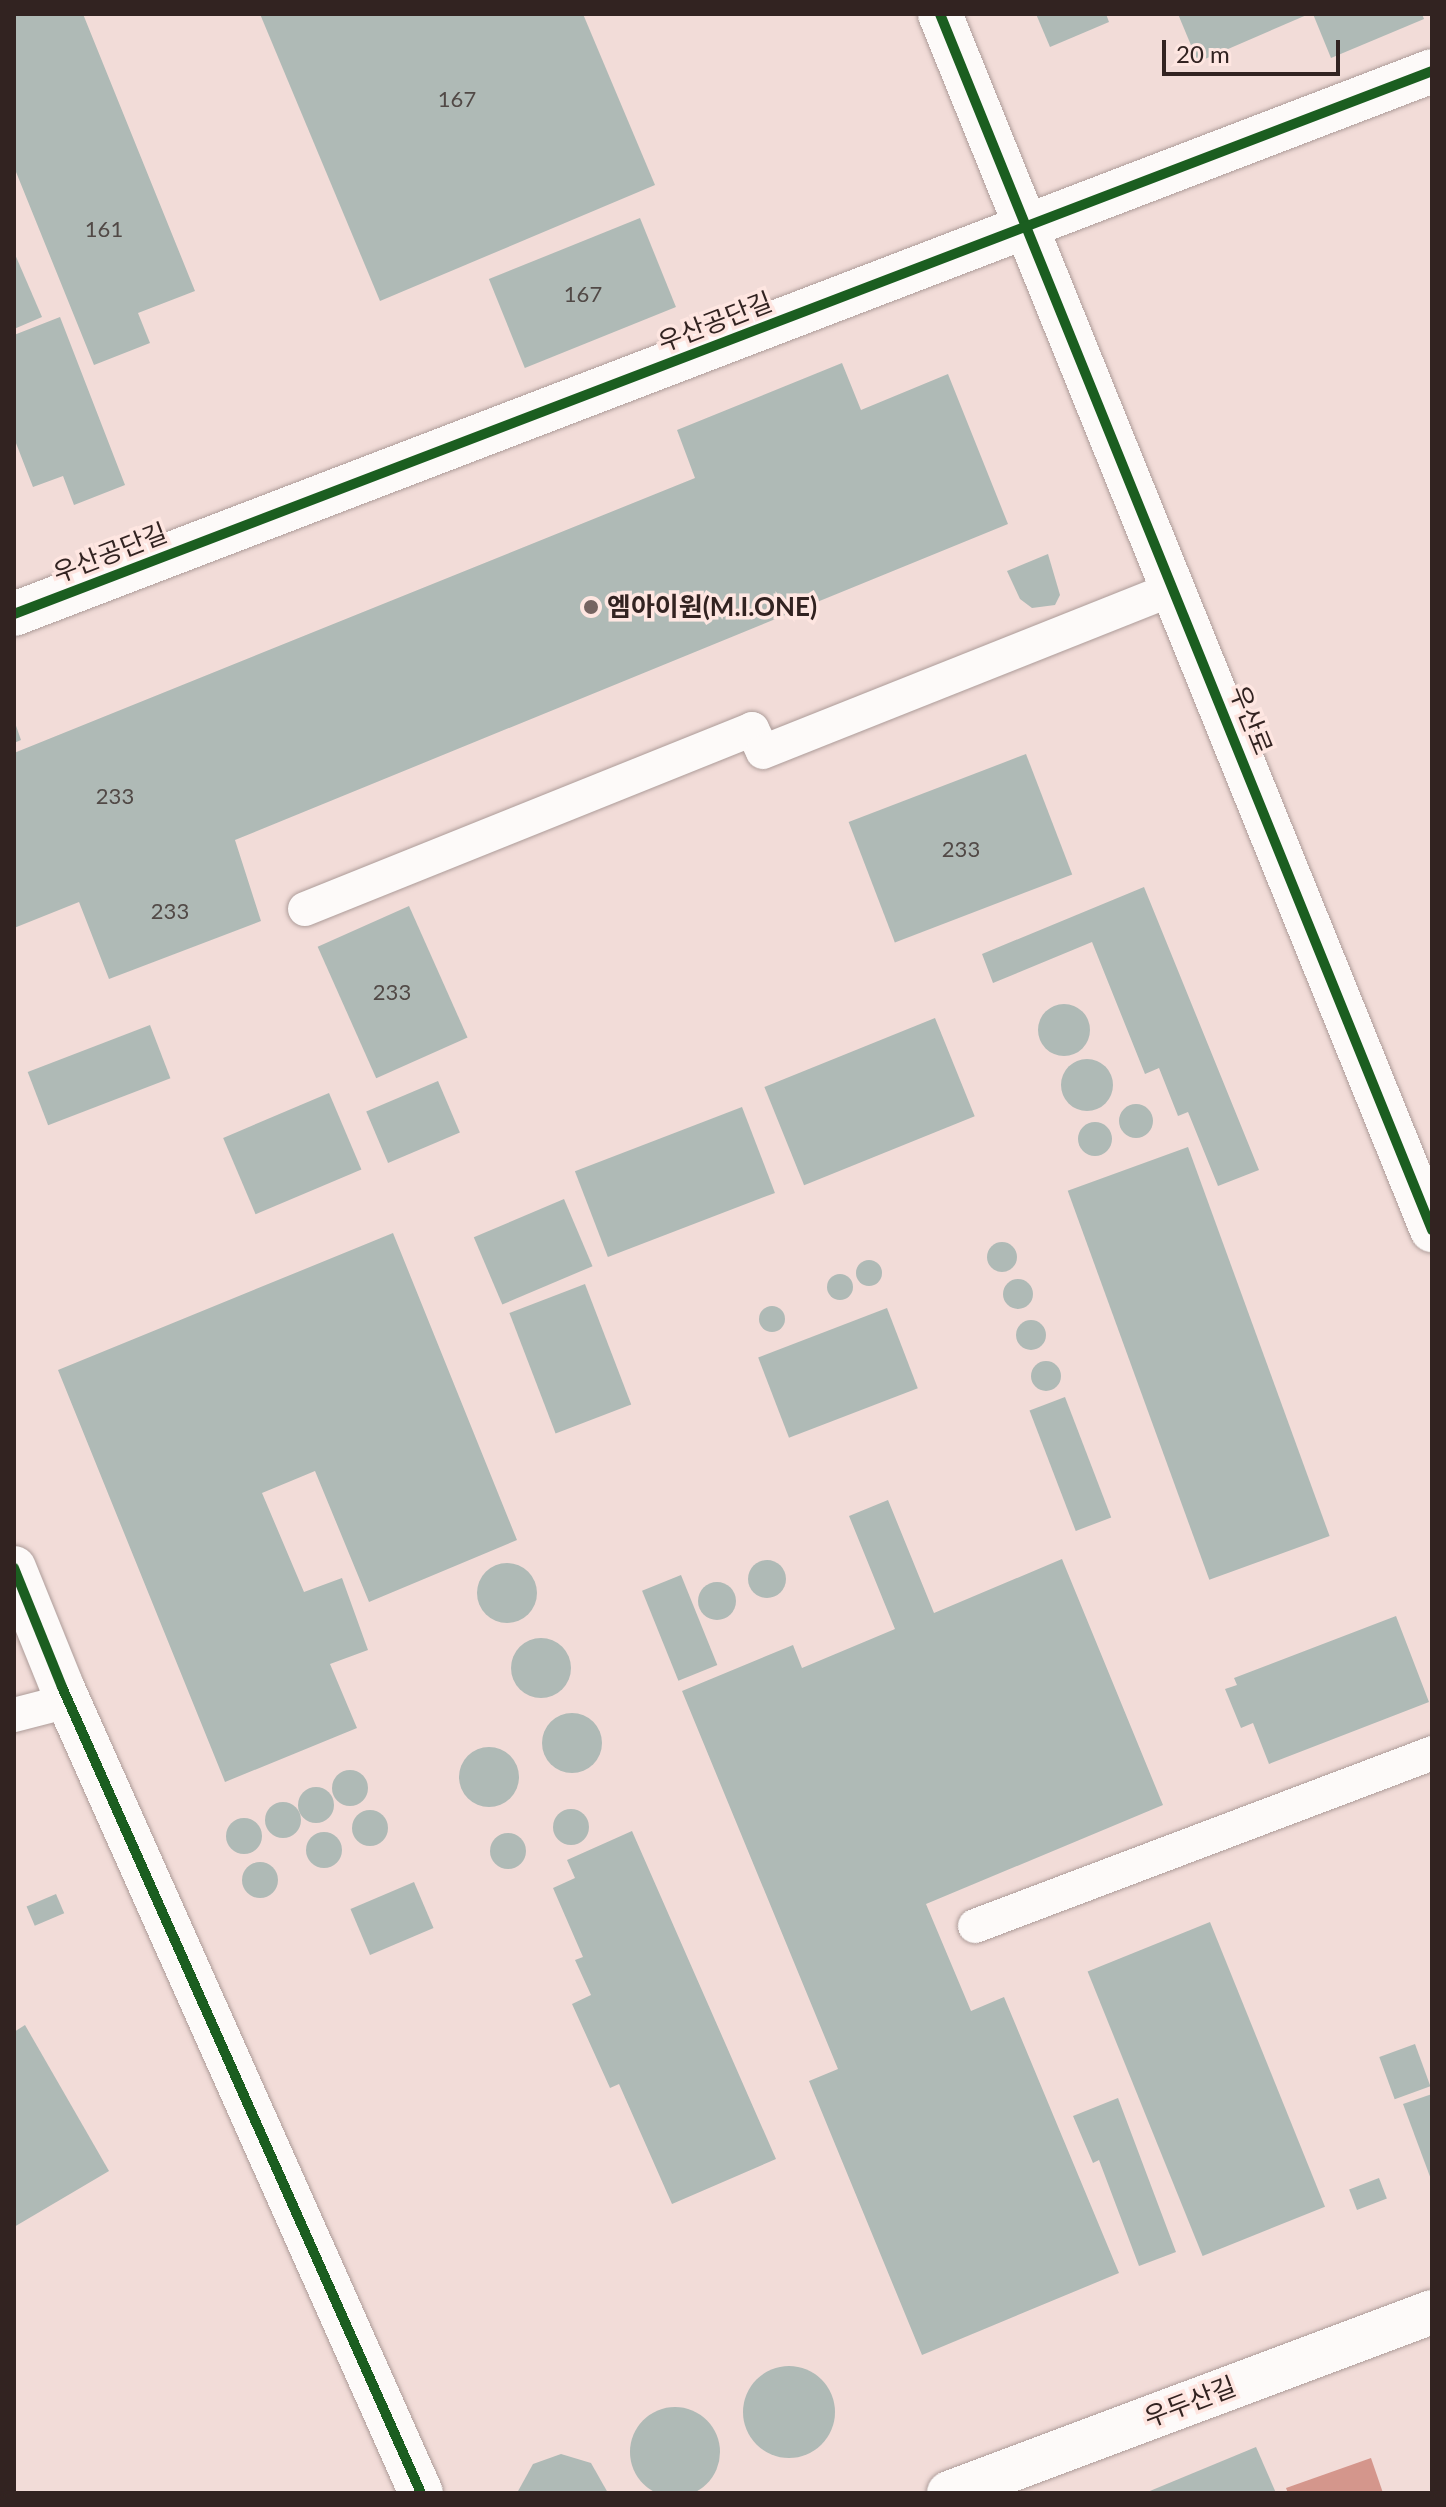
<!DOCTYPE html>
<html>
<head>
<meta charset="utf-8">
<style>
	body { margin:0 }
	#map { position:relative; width:1446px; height:2507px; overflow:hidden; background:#f2dcd8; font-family:Lato,"Noto Sans KR",sans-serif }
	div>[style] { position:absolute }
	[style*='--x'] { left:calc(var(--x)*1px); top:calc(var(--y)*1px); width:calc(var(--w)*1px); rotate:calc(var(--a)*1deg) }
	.water>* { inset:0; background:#d4968c }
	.building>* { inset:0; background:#afbab6; transform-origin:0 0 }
	.round { border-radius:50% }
	.roads { filter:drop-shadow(0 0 2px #ad9c99) drop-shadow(0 0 2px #ad9c99) }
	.service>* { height:34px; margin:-17px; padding:0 17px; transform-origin:17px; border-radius:17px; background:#fdfaf9 }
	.tertiary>* { height:44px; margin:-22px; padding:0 22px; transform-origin:22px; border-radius:22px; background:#fdfaf9 }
	.cycleway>* { height:10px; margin:-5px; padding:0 5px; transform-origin:5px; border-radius:5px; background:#1b5e20 }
	.dots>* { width:22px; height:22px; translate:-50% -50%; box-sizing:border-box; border:4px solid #fee6e1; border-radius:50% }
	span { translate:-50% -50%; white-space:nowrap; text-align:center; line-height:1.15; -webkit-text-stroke:7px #fee6e1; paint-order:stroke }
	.number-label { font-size:22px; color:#514946 }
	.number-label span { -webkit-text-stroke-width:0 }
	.street-label { font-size:26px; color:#322321 }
	.poi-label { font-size:26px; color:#322321; font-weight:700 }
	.left { translate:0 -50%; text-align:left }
	.frame { position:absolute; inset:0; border:16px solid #322321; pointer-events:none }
	.scale { position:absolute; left:1162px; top:40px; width:178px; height:36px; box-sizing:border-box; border:4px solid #322321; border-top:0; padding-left:10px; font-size:24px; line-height:28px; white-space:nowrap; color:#322321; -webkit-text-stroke:6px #fee6e1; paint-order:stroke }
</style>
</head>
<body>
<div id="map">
	<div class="water">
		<i style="clip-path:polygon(1371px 2458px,1383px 2493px,1288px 2493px,1286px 2488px)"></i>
	</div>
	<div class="building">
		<i style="clip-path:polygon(83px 14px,195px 291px,138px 313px,150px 343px,94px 365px,14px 167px,14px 15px)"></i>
		<i style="clip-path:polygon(260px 14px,583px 14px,655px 185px,380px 301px)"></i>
		<i style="clip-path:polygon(1036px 14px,1106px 14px,1109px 22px,1050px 47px)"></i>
		<i style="clip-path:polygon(1178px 14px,1309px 14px,1198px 62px)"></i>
		<i style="clip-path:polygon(1313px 14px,1422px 14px,1424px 19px,1331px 58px)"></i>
		<i style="left:640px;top:218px;width:96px;height:163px;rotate:68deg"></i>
		<i style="clip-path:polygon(14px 252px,42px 317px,14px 329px)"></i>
		<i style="clip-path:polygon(60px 317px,125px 485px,74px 505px,63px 476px,33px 487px,14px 438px,14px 335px)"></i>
		<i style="clip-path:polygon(842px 363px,861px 410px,948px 374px,1008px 524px,235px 840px,261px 921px,109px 979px,79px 902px,14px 928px,14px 753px,695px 478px,677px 430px)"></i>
		<i style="clip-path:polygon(1048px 554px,1060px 595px,1055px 605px,1032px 608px,1020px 599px,1007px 571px)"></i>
		<i style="clip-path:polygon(14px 720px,21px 740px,14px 743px)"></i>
		<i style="left:1026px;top:754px;width:129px;height:190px;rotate:69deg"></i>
		<i style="clip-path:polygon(1144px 887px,1259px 1170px,1218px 1186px,1188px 1112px,1178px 1116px,1159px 1068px,1145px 1074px,1092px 942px,993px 983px,982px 954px)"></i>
		<i style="left:409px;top:906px;width:144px;height:100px;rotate:66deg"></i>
		<i class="round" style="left:1038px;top:1004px;width:52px;height:52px"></i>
		<i style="left:935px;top:1018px;width:106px;height:184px;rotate:68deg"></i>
		<i style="left:150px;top:1025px;width:57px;height:131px;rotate:69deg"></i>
		<i class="round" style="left:1061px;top:1059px;width:52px;height:52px"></i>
		<i style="left:438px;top:1081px;width:56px;height:78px;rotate:67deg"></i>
		<i style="left:329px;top:1093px;width:83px;height:115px;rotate:67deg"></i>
		<i class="round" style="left:1119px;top:1104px;width:34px;height:34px"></i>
		<i style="left:742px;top:1107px;width:92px;height:179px;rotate:69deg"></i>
		<i class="round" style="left:1078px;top:1122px;width:34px;height:34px"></i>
		<i style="left:1188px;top:1147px;width:414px;height:128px;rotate:70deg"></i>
		<i style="left:564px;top:1199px;width:73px;height:98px;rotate:67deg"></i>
		<i style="clip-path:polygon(393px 1233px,517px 1540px,369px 1602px,315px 1471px,262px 1493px,304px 1592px,342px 1578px,368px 1650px,330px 1664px,357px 1728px,225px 1782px,58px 1370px)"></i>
		<i class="round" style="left:987px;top:1242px;width:30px;height:30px"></i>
		<i class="round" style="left:856px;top:1260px;width:26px;height:26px"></i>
		<i class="round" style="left:827px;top:1274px;width:26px;height:26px"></i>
		<i class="round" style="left:1003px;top:1279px;width:30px;height:30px"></i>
		<i style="left:585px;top:1284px;width:129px;height:81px;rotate:69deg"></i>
		<i class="round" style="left:759px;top:1306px;width:26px;height:26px"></i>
		<i style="left:887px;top:1308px;width:86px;height:138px;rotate:69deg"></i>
		<i class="round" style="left:1016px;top:1320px;width:30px;height:30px"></i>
		<i class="round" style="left:1031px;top:1361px;width:30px;height:30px"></i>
		<i style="left:1065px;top:1397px;width:129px;height:38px;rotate:69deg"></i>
		<i style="clip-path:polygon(888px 1500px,934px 1613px,1062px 1559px,1163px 1805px,926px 1904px,971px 2011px,1004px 1997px,1119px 2273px,922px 2355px,809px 2081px,838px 2069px,682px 1691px,793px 1645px,802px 1668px,895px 1629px,849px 1516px)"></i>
		<i class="round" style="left:748px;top:1560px;width:38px;height:38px"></i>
		<i class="round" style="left:477px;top:1563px;width:60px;height:60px"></i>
		<i style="left:681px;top:1575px;width:97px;height:42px;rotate:68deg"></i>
		<i class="round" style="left:698px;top:1582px;width:38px;height:38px"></i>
		<i style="clip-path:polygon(1396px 1616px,1429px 1702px,1269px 1764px,1253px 1723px,1241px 1728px,1225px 1689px,1237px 1685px,1234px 1678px)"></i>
		<i class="round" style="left:511px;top:1638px;width:60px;height:60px"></i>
		<i class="round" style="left:542px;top:1713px;width:60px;height:60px"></i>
		<i class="round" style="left:459px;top:1747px;width:60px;height:60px"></i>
		<i class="round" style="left:332px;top:1770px;width:36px;height:36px"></i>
		<i class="round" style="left:298px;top:1787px;width:36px;height:36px"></i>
		<i class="round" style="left:265px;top:1802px;width:36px;height:36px"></i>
		<i class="round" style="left:553px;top:1809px;width:36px;height:36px"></i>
		<i class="round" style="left:352px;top:1810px;width:36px;height:36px"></i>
		<i class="round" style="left:226px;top:1818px;width:36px;height:36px"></i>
		<i style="clip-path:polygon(632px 1831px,776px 2159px,672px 2204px,619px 2084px,610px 2088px,572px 2004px,591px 1995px,575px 1960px,583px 1957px,553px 1888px,575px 1878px,567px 1860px)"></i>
		<i class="round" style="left:306px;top:1832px;width:36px;height:36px"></i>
		<i class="round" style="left:490px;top:1833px;width:36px;height:36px"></i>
		<i class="round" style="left:242px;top:1862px;width:36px;height:36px"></i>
		<i style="left:414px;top:1882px;width:50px;height:69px;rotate:67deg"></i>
		<i style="left:56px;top:1894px;width:21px;height:32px;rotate:67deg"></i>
		<i style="left:1210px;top:1922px;width:307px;height:132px;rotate:68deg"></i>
		<i style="clip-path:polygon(25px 2025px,109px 2171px,14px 2227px,14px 2032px)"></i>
		<i style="left:1415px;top:2044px;width:45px;height:38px;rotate:70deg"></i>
		<i style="clip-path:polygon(1432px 2094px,1432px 2182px,1403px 2104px)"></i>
		<i style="clip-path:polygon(1118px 2098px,1176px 2252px,1139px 2266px,1099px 2160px,1093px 2163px,1073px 2116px)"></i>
		<i style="left:1379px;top:2178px;width:22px;height:32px;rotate:69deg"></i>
		<i class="round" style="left:743px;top:2366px;width:92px;height:92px"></i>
		<i class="round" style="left:630px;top:2407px;width:90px;height:90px"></i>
		<i style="clip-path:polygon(1256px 2447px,1276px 2493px,1145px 2493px)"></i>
		<i style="clip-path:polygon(561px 2454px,591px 2463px,608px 2493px,517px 2493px,533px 2464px)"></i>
	</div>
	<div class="roads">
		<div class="service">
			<i style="--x:305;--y:909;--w:482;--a:-21.9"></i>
			<i style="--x:752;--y:729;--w:25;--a:64"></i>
			<i style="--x:763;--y:752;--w:443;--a:-21.7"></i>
			<i style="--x:14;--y:1715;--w:56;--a:-14.5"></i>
			<i style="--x:975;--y:1926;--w:489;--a:-20.7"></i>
		</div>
		<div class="tertiary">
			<i style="--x:940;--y:14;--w:1312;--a:67.97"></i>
			<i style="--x:14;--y:614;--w:1518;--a:-20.95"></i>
			<i style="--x:14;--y:1568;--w:128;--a:68"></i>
			<i style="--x:62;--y:1687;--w:882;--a:65.99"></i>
			<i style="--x:949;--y:2493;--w:516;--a:-20.54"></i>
		</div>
	</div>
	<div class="cycleway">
		<i style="--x:940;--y:14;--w:1312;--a:67.97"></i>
		<i style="--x:14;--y:614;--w:1518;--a:-20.95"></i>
		<i style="--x:14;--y:1568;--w:128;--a:68"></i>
		<i style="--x:62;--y:1687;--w:882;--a:65.99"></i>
	</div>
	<div class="dots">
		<i style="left:591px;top:607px;background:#756461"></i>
	</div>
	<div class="number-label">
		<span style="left:457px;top:99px">167</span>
		<span style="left:104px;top:229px">161</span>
		<span style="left:583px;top:294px">167</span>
		<span style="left:115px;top:796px">233</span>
		<span style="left:961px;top:849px">233</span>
		<span style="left:170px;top:911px">233</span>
		<span style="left:392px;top:992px">233</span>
	</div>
	<div class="street-label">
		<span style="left:715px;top:322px;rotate:-21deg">우산공단길</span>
		<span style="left:110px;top:553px;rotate:-21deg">우산공단길</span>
		<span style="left:1251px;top:720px;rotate:68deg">우산로</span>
		<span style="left:1190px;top:2402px;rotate:-21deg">우두산길</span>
	</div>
	<div class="poi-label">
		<span class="left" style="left:607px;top:607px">엠아이원(M.I.ONE)</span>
	</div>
	<div class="frame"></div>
	<div class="scale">20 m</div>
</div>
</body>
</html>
